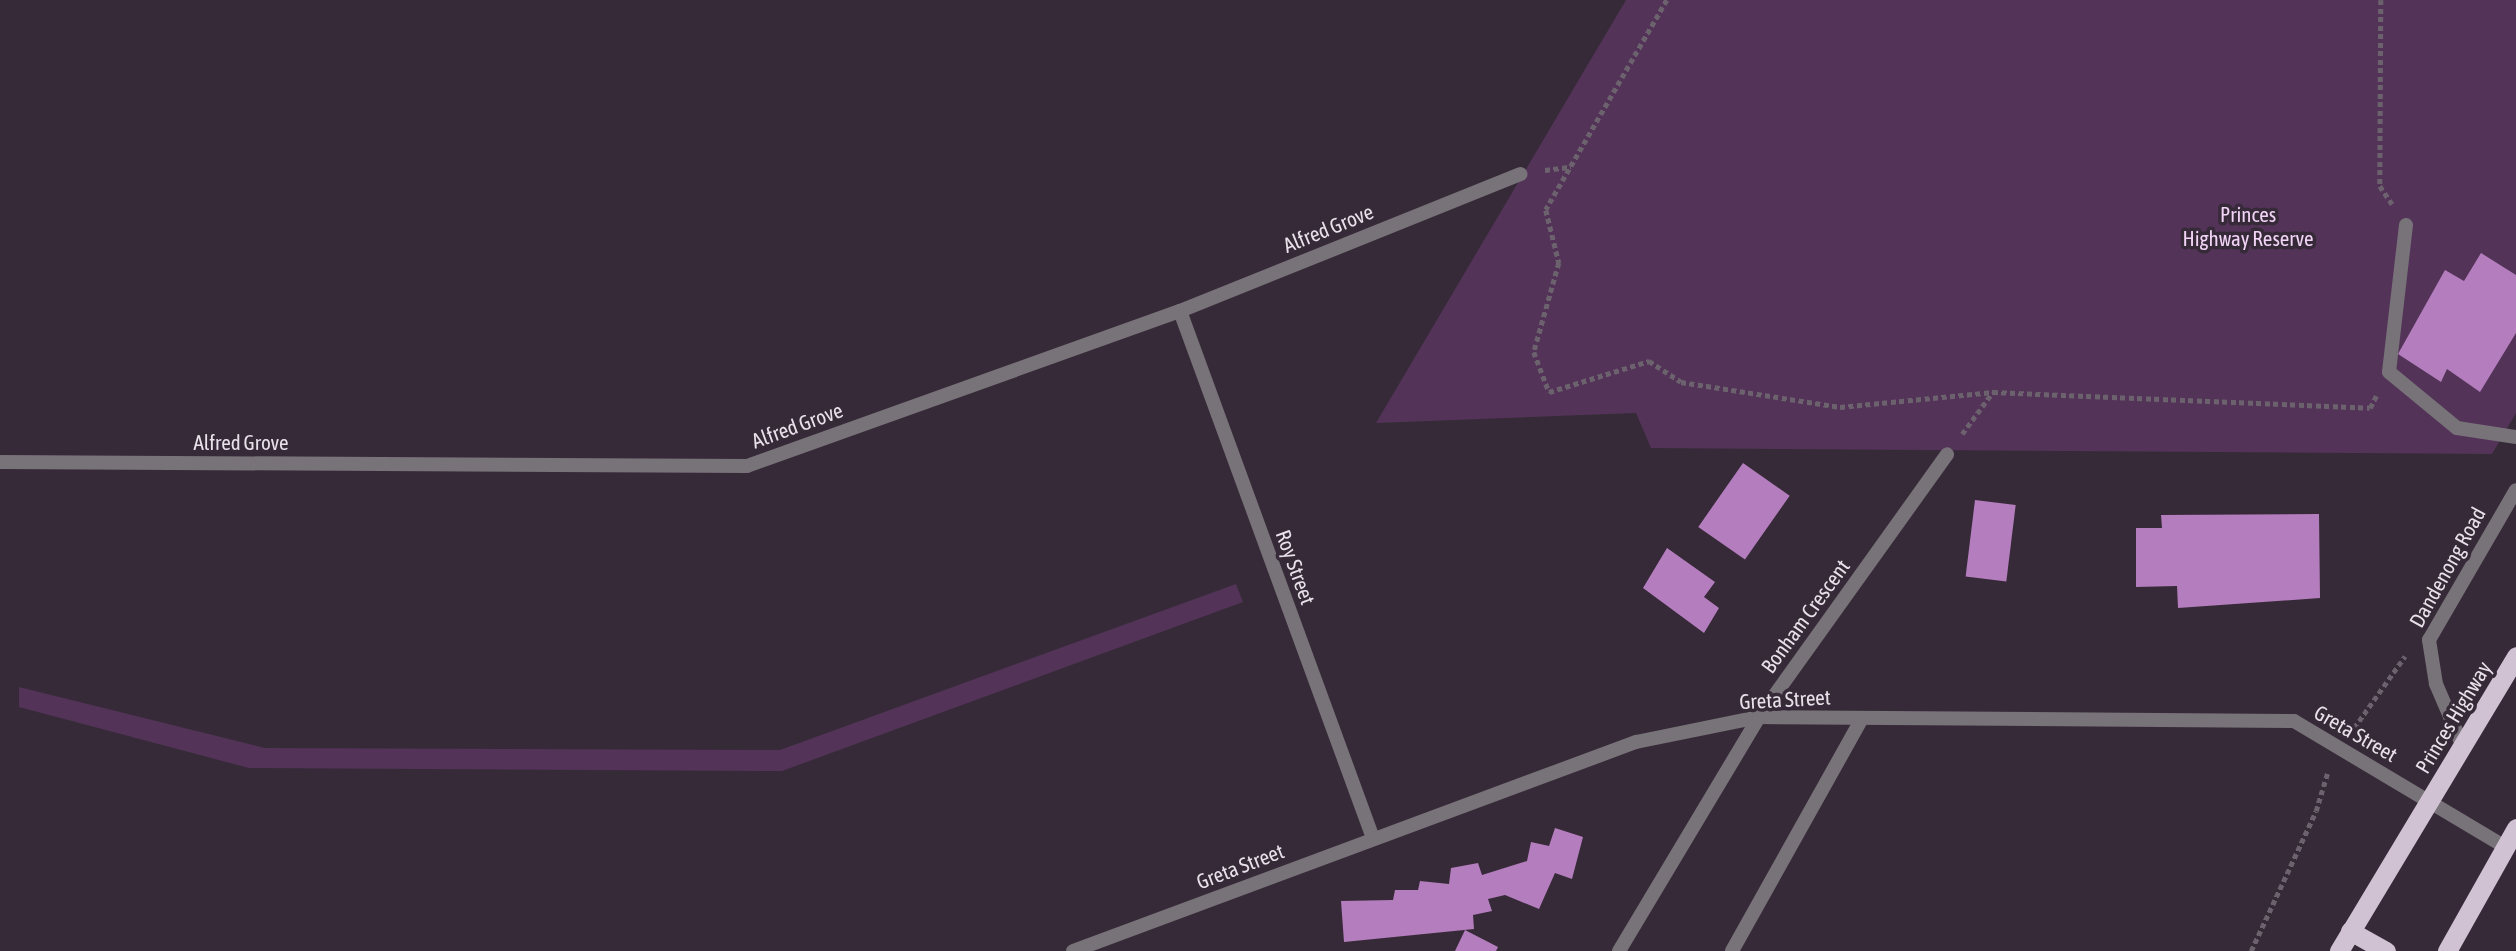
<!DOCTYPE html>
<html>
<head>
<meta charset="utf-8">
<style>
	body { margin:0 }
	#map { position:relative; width:2516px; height:951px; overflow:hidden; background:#362a38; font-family:"Asap Condensed",sans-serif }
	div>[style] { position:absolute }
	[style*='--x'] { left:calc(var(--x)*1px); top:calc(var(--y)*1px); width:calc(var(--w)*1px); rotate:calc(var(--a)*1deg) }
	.green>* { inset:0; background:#533458 }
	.building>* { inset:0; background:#b47dbd; transform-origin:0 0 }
	.path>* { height:4.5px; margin-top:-2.25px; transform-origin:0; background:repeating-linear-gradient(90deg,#6c626e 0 5px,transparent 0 8.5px) }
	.service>* { height:14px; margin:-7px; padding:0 7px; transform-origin:7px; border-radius:7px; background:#787279 }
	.minor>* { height:14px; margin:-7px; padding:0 7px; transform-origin:7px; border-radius:7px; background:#787279 }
	.trunk>* { height:19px; margin:-9.5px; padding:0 9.5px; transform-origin:9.5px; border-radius:9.5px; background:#d0c2d2 }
	span { translate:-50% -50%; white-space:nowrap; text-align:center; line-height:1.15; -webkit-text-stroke:7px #362a38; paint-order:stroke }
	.park-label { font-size:21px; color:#f2d4f7 }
	.street-label { font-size:21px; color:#e8e1ea }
</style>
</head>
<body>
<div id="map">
	<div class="green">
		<i style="clip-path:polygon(1626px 0,2516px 0,2516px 413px,2492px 454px,1651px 448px,1636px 413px,1376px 423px)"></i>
		<i style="clip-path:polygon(1236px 584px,1243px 602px,782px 771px,249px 768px,19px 707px,19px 687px,265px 748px,780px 750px)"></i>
	</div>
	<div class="building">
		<i style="clip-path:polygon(2481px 253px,2516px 275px,2516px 333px,2480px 392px,2447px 369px,2441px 382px,2398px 354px,2445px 270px,2464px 281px)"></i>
		<i style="left:1743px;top:463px;width:57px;height:78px;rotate:35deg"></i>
		<i style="left:1975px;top:500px;width:41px;height:77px;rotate:7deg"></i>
		<i style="clip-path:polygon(2319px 514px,2320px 598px,2178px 608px,2177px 586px,2136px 587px,2136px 528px,2162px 528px,2161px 515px)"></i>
		<i style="clip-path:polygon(1667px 548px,1715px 582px,1704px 597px,1719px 608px,1704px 633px,1643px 588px)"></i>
		<i style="clip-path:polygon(1555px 828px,1583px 837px,1572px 879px,1555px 873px,1539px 909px,1505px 895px,1488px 899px,1492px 911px,1473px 915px,1474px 929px,1344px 942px,1341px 901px,1393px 900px,1395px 890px,1418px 890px,1420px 881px,1449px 884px,1451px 868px,1478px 863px,1482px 875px,1527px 861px,1531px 842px,1549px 846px)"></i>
		<i style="clip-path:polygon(1465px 930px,1498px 947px,1496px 951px,1455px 951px)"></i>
	</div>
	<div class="path">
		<i style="--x:1667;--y:0;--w:242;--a:120"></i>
		<i style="--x:1546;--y:210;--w:55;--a:76.2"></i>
		<i style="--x:1559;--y:263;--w:92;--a:105.7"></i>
		<i style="--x:1534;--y:352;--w:43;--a:69.4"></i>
		<i style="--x:1549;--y:392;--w:105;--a:-17.2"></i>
		<i style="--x:1649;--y:361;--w:38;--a:33"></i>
		<i style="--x:1681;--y:382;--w:161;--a:8.9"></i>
		<i style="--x:1840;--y:407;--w:154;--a:-5.6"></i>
		<i style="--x:1993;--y:392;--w:377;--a:2.4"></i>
		<i style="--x:2370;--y:408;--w:16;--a:-63"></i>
		<i style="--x:2381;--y:0;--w:186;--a:90.3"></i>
		<i style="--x:2380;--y:186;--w:22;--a:56"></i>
		<i style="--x:1545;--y:170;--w:26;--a:-7"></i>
		<i style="--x:1962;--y:434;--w:51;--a:-53.8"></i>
		<i style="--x:2354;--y:728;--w:88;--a:-54.7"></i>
		<i style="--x:2251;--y:951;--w:154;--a:-65.1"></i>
		<i style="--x:2316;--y:811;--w:42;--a:-73.3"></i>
	</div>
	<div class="service">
		<i style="--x:2406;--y:225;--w:148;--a:96.6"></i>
		<i style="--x:2389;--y:372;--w:88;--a:39.5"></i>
		<i style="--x:2457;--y:428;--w:60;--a:8.7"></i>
		<i style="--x:1732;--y:951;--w:267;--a:-60.8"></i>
	</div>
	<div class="minor">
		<i style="--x:1180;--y:311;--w:561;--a:69.89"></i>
		<i style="--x:0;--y:462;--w:747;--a:0.31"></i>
		<i style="--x:747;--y:466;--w:460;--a:-19.7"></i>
		<i style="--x:1180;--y:311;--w:367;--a:-21.9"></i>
		<i style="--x:2463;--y:747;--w:69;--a:-113.2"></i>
		<i style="--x:2436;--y:684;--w:45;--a:-99"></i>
		<i style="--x:2429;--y:640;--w:173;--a:-59.9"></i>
		<i style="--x:1073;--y:951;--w:601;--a:-20.37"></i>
		<i style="--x:1636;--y:742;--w:126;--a:-11.5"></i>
		<i style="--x:1759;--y:717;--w:535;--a:0.43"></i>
		<i style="--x:2294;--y:721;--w:246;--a:30.8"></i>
		<i style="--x:1619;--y:951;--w:273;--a:-59.1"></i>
		<i style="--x:1759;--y:717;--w:323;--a:-54.4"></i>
	</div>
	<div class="trunk">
		<i style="--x:2350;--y:931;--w:41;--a:29.1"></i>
		<i style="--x:2339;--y:951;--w:344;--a:-59"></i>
		<i style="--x:2447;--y:951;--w:141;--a:-60.7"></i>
	</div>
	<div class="park-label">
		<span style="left:2248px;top:226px">Princes<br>Highway Reserve</span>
	</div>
	<div class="street-label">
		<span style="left:1328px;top:228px;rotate:-22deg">Alfred Grove</span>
		<span style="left:797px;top:425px;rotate:-20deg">Alfred Grove</span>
		<span style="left:241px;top:442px">Alfred Grove</span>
		<span style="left:1296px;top:567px;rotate:70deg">Roy Street</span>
		<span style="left:2447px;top:567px;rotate:-61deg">Dandenong Road</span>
		<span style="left:1805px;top:616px;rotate:-54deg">Bonham Crescent</span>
		<span style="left:1785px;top:699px;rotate:-3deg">Greta Street</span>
		<span style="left:2453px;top:717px;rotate:-59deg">Princes Highway</span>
		<span style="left:2356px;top:733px;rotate:30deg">Greta Street</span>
		<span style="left:1240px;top:866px;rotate:-21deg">Greta Street</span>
	</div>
</div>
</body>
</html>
